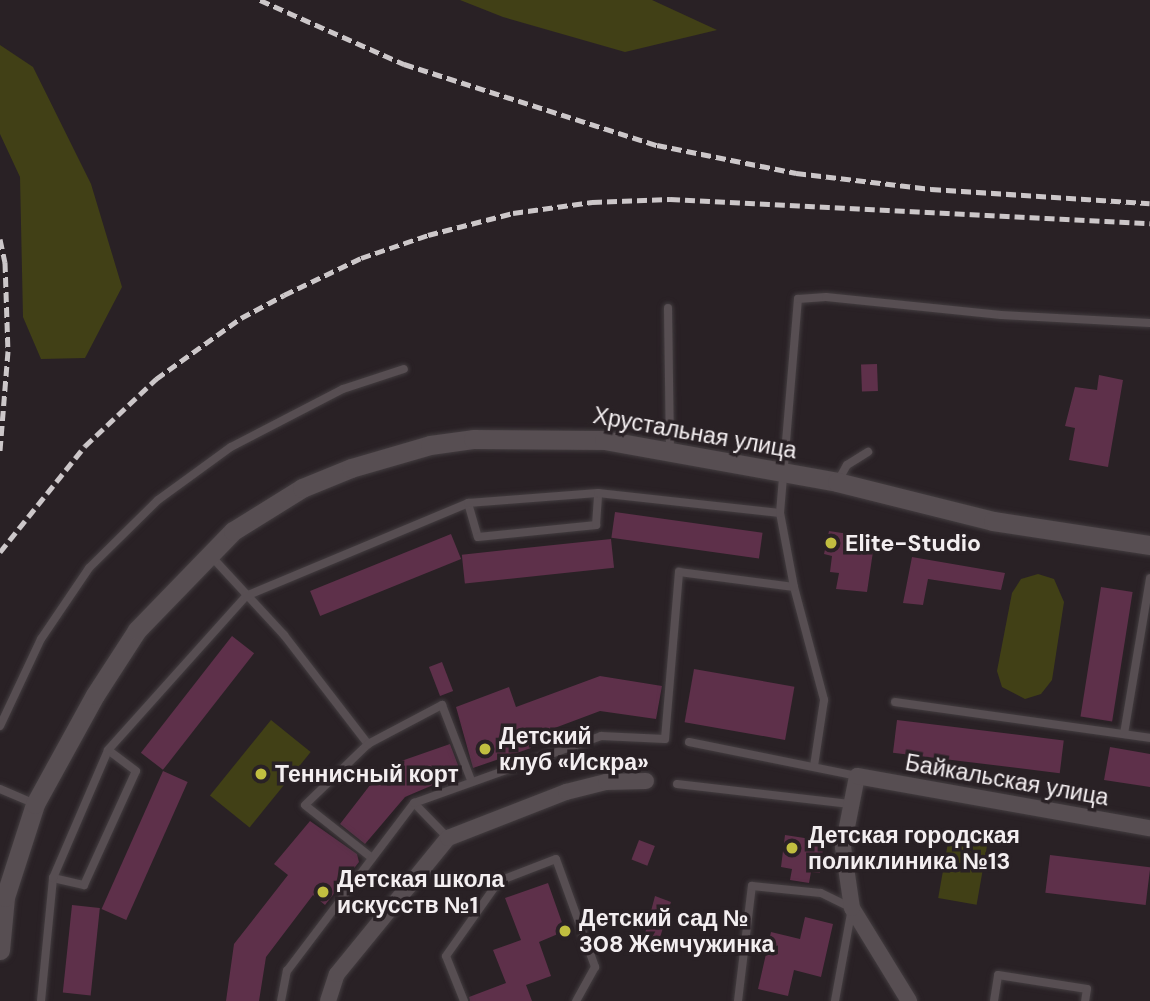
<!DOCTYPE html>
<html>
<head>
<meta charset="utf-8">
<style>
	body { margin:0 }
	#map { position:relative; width:1150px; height:1001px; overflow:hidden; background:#292125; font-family:"DM Sans",sans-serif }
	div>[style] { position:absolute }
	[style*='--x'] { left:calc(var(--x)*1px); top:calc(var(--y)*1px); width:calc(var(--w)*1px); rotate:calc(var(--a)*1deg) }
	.green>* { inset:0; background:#414016; transform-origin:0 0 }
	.building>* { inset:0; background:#5e304a; transform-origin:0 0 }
	.roads { filter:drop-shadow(0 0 2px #433d40) drop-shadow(0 0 2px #433d40) }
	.service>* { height:8px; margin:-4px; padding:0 4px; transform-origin:4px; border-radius:4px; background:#574e52 }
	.minor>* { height:16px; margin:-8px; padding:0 8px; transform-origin:8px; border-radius:8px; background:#574e52 }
	.tertiary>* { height:19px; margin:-9.5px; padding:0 9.5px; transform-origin:9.5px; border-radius:9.5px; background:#574e52 }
	.rail>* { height:5px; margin-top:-2.5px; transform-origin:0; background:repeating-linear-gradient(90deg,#ccc7c9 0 10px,transparent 0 15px) }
	.dots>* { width:19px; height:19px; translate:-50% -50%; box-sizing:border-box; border:4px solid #292125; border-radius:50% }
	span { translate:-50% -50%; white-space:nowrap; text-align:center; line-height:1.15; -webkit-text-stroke:7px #292125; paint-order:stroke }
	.street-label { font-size:23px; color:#f3eef0 }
	.poi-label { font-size:23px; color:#f3eef0; font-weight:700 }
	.left { translate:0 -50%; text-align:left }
</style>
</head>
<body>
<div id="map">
	<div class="green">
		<i style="clip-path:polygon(460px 0,652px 0,717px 30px,625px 52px,503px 17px)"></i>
		<i style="clip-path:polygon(0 45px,33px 67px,91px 184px,122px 287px,85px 358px,41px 359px,23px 317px,20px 177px,0 134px)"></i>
		<i style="clip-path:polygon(1038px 574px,1054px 579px,1064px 602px,1052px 680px,1041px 694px,1025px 699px,1002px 687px,997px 671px,1012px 593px,1021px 579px)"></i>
		<i style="left:271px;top:720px;width:51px;height:97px;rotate:39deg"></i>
		<i style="left:950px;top:831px;width:39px;height:68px;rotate:10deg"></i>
	</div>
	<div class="building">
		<i style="left:877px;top:364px;width:27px;height:16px;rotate:88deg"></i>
		<i style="clip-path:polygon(1099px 375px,1123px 380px,1108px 467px,1069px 460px,1075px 428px,1065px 426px,1075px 387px,1097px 390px)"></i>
		<i style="left:615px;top:512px;width:149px;height:26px;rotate:8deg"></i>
		<i style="clip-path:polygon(829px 531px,875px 538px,867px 592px,836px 589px,839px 573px,830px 572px,832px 556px,824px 554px)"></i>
		<i style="left:451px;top:534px;width:27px;height:152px;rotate:68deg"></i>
		<i style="left:611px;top:539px;width:29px;height:150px;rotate:84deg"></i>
		<i style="clip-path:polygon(912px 557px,1005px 573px,1001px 590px,928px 579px,923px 605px,903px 603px)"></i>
		<i style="left:1101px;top:587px;width:32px;height:131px;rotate:9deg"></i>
		<i style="left:232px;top:636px;width:28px;height:148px;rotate:38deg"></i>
		<i style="left:442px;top:662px;width:31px;height:14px;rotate:69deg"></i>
		<i style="left:694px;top:669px;width:102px;height:54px;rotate:10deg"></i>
		<i style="clip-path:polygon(600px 676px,662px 686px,656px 719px,600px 711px,528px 738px,531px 748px,473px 768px,456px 707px,509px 687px,516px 707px)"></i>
		<i style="left:897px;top:720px;width:168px;height:33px;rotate:7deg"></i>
		<i style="clip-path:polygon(450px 744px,461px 773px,405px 797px,365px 844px,340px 824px,384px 767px)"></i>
		<i style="clip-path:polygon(1110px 747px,1150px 754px,1150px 787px,1104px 780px)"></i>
		<i style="left:163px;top:771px;width:27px;height:151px;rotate:24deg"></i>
		<i style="clip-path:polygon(310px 821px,357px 854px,359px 862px,325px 905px,313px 895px,266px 957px,259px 1001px,226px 1001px,234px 944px,288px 875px,274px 864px)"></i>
		<i style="clip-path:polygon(785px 835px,824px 841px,820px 873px,811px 872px,809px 883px,790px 880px,792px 869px,781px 867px)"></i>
		<i style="left:639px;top:840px;width:17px;height:21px;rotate:21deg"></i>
		<i style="left:1050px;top:855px;width:101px;height:38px;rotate:7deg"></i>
		<i style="clip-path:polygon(548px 883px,565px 931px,539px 942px,551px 976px,526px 985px,532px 1001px,470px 1001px,469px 997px,506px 983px,493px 950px,521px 940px,505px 898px)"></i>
		<i style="clip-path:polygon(655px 896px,671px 902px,658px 944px,643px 941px)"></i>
		<i style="left:72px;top:905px;width:28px;height:88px;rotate:6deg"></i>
		<i style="clip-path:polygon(805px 917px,833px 924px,821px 977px,794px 970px,788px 996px,758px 989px,771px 932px,800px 939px)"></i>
	</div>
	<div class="roads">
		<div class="service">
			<i style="--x:668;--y:308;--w:142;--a:89.2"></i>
			<i style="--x:838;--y:481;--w:18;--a:-61"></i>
			<i style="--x:847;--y:465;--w:25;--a:-32"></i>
			<i style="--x:468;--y:503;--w:35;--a:74"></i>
			<i style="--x:478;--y:537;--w:119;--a:-5.8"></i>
			<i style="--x:596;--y:525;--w:32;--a:-86"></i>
			<i style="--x:210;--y:555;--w:109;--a:47.2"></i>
			<i style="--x:284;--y:635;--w:138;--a:52.4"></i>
			<i style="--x:794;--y:587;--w:117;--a:75.1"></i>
			<i style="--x:824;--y:700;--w:67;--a:98.6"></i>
			<i style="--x:895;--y:702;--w:258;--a:8"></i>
			<i style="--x:0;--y:726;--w:96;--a:-64.8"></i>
			<i style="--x:41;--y:639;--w:86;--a:-55.9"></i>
			<i style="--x:89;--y:568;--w:97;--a:-44.6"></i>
			<i style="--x:158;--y:500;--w:90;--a:-36"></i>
			<i style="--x:231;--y:447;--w:126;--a:-27.4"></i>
			<i style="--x:343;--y:389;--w:64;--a:-18.2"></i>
			<i style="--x:1124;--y:734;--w:158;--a:-80.5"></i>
			<i style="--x:689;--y:742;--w:171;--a:11.4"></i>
			<i style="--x:677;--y:784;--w:174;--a:6.6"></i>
			<i style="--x:0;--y:789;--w:38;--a:23"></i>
			<i style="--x:414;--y:803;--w:49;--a:45.8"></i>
			<i style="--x:372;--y:858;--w:85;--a:-141.7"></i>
			<i style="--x:305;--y:805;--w:88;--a:-44.1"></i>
			<i style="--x:368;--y:744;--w:84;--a:-27.8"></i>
			<i style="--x:442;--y:705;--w:80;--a:68.9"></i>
			<i style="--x:53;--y:878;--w:32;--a:13"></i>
			<i style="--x:84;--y:885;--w:125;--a:-65.5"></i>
			<i style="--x:136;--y:771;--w:35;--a:-143"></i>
			<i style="--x:41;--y:1001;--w:124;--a:-84.4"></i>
			<i style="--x:53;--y:878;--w:139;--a:-66.7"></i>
			<i style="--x:108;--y:750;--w:207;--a:-48.1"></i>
			<i style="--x:246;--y:596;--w:241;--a:-22.7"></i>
			<i style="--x:468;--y:503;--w:130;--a:-4.4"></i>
			<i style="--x:598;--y:493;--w:183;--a:6.3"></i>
			<i style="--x:281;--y:1001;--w:31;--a:-79"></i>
			<i style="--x:287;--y:971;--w:211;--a:-52.9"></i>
			<i style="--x:414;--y:803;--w:199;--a:-19.7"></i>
			<i style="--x:601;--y:736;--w:64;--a:2.7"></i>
			<i style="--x:665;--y:739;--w:168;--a:-85.2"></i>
			<i style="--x:679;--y:572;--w:116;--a:7.4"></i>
			<i style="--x:794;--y:587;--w:75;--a:-100.7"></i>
			<i style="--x:780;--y:513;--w:215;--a:-85.2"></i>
			<i style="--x:798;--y:299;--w:28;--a:-4"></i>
			<i style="--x:826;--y:297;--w:176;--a:5.9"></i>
			<i style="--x:1001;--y:315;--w:149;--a:3.1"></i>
			<i style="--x:464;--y:1001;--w:48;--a:-111.8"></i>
			<i style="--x:446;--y:956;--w:92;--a:-54.8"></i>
			<i style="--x:499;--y:881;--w:61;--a:-21.1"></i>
			<i style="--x:556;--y:859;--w:115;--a:70.1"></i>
			<i style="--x:595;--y:967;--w:39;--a:119"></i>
			<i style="--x:738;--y:1001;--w:116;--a:-83.1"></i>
			<i style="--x:752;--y:886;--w:69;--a:5.8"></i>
			<i style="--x:821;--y:893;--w:34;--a:26"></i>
			<i style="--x:852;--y:908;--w:95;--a:100.4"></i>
			<i style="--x:994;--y:1001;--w:26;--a:-81"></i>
			<i style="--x:998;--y:975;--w:90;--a:8.9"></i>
			<i style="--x:1087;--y:989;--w:12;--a:99"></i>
		</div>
		<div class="minor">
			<i style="--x:328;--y:1001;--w:28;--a:-72"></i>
			<i style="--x:337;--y:974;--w:176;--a:-50.8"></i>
			<i style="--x:448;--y:838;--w:127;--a:-21.3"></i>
			<i style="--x:566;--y:792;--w:41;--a:-14"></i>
			<i style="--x:606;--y:782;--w:40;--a:-1.4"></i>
			<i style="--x:909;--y:1001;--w:109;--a:-121.5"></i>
			<i style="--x:852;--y:908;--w:62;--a:-98.4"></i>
			<i style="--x:843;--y:847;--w:72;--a:-78.8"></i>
			<i style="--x:857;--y:776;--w:298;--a:10.1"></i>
		</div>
		<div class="tertiary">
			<i style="--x:0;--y:950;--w:53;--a:-84.6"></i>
			<i style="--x:5;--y:897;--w:98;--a:-72.1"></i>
			<i style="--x:35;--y:804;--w:124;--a:-61.2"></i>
			<i style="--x:95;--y:695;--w:77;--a:-57.1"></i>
			<i style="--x:137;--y:630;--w:138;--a:-45.9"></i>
			<i style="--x:233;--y:531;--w:81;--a:-31.9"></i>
			<i style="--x:302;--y:488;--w:53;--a:-22.2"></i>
			<i style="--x:351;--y:468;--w:82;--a:-16.2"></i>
			<i style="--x:430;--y:445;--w:43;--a:-7.9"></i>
			<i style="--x:473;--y:439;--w:131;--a:0.4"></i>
			<i style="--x:604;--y:440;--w:237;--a:10.2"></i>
			<i style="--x:837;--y:482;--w:161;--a:14"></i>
			<i style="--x:993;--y:521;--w:159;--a:8.7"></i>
		</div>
	</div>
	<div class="rail">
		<i style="--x:260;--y:0;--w:158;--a:24"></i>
		<i style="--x:404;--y:64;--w:266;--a:17.8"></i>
		<i style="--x:657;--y:145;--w:142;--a:11.4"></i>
		<i style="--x:796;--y:173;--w:136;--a:6.8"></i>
		<i style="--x:931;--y:189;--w:219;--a:3.7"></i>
		<i style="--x:0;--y:239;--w:24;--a:78"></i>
		<i style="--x:5;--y:262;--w:89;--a:88.1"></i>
		<i style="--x:8;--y:351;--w:100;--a:94.6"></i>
		<i style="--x:0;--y:552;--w:136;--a:-51.3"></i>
		<i style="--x:85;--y:446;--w:98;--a:-43.3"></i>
		<i style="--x:156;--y:379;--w:105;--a:-35.7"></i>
		<i style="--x:241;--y:318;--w:49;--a:-28.1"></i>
		<i style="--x:284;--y:295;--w:85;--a:-25.7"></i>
		<i style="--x:361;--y:258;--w:71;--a:-18.9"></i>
		<i style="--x:428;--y:235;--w:88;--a:-14.5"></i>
		<i style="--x:513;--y:213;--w:80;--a:-7.9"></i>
		<i style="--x:592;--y:202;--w:78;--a:-2.2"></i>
		<i style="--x:670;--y:199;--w:481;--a:2.9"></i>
	</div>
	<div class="dots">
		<i style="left:831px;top:543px;background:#c1be40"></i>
		<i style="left:485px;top:749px;background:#c1be40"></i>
		<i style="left:261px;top:774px;background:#c1be40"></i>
		<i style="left:792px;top:848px;background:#c1be40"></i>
		<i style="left:323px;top:892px;background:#c1be40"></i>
		<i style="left:565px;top:931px;background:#c1be40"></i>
	</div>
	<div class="street-label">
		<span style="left:695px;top:433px;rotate:10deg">Хрустальная улица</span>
		<span style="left:1007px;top:780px;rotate:10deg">Байкальская улица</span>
	</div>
	<div class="poi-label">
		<span class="left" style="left:845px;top:543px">Elite-Studio</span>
		<span class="left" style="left:499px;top:749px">Детский<br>клуб «Искра»</span>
		<span class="left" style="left:275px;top:774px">Теннисный корт</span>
		<span class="left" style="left:808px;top:848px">Детская городская<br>поликлиника №13</span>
		<span class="left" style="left:337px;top:892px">Детская школа<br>искусств №1</span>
		<span class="left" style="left:579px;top:931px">Детский сад №<br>308 Жемчужинка</span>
	</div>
</div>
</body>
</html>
